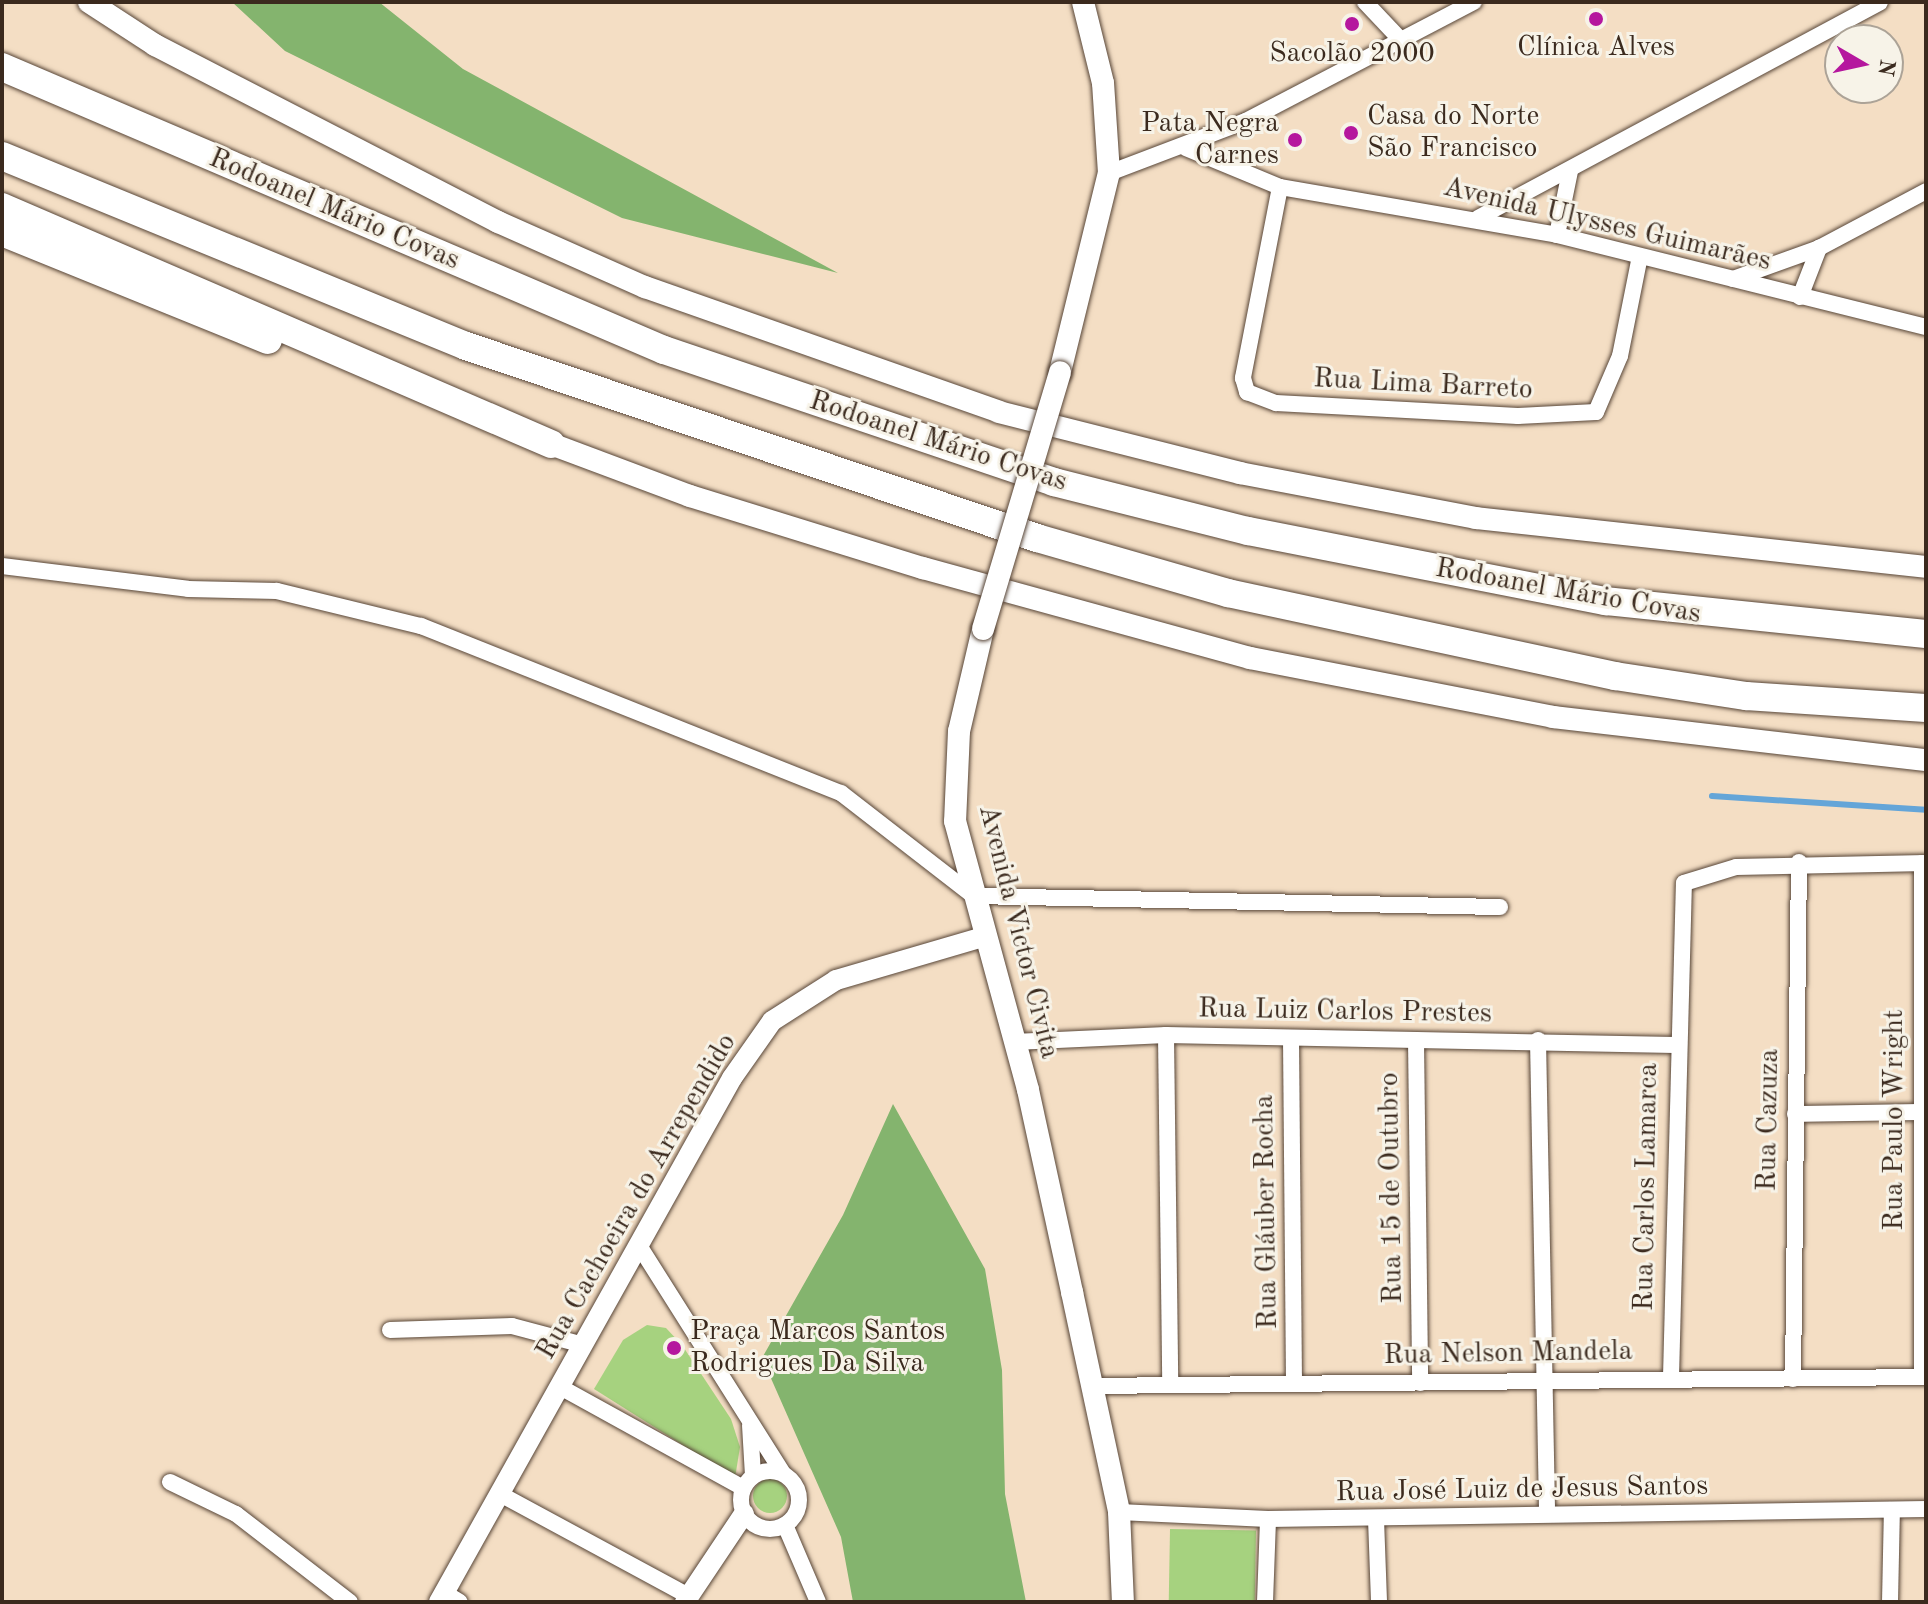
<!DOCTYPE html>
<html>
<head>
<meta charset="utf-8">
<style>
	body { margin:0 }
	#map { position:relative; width:1928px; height:1604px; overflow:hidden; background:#f4dec4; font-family:"Old Standard TT",serif }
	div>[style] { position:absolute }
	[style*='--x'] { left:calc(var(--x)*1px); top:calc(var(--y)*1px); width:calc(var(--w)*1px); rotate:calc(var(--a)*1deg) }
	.green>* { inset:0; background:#a6d27f; transform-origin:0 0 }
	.round { border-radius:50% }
	.forest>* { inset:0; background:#84b46e }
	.stream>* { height:6px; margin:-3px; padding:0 3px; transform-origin:3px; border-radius:3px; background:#64a5d8 }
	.roads { filter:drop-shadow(0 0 2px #574537) drop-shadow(0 0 2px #574537) }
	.minor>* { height:16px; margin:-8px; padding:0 8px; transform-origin:8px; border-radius:8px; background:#fff }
	.minor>.ring { margin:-8px; padding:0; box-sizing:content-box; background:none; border:16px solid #fff; border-radius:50% }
	.tertiary>* { height:20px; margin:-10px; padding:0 10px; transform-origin:10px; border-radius:10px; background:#fff }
	.secondary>* { height:22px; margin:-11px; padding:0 11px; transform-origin:11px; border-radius:11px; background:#fff }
	.motorway>* { height:28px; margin:-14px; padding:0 14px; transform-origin:14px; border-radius:14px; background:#fff }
	.bridges { filter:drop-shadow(0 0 2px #574537) drop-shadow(0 0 2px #574537) }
	.secondary-bridge>* { height:22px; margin:-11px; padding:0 11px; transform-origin:11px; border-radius:11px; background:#fff }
	.dots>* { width:22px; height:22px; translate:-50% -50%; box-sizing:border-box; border:4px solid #f7f3e8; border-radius:50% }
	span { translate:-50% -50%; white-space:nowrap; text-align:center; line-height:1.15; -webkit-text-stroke:6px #f7f3e8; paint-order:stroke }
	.poi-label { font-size:28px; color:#3b2a1e }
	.left { translate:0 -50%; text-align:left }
	.right { translate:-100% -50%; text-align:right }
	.street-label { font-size:28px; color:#3b2a1e }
	.frame { position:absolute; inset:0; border:4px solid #3b2a1e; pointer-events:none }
	.north { position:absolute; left:1824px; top:24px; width:80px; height:80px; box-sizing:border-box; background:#f7f3e8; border:2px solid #aca397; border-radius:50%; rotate:99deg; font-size:22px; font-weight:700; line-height:32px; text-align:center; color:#3b2a1e }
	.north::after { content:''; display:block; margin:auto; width:28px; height:36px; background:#b5179e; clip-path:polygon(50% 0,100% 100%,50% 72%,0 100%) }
</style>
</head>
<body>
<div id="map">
	<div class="green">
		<i style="clip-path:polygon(647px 1325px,666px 1328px,682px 1345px,731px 1419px,740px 1447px,735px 1478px,594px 1389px,623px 1340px)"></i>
		<i class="round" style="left:753px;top:1479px;width:34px;height:34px"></i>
		<i style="left:1170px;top:1529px;width:86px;height:73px;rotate:1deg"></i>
	</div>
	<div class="forest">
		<i style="clip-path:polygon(232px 2px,379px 2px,463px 69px,838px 273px,622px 218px,285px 51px)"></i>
		<i style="clip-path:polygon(893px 1104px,985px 1269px,1002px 1370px,1005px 1494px,1026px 1602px,853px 1602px,841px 1537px,762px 1358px,843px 1215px)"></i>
	</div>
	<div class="stream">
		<i style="--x:1712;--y:796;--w:214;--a:3.7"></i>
	</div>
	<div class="roads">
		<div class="minor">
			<i style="--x:1365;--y:2;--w:50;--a:46.6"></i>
			<i style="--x:1186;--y:148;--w:102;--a:22.5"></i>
			<i style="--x:1280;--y:187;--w:281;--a:9.8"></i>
			<i style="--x:1557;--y:235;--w:380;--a:14"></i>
			<i style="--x:1109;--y:173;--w:147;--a:-20.8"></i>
			<i style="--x:1246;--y:121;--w:257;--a:-27.6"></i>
			<i style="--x:1280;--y:187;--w:195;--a:101"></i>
			<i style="--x:1243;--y:378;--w:15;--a:74"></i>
			<i style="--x:1247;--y:392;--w:31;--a:21"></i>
			<i style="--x:1276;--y:403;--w:242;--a:3.1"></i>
			<i style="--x:1518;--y:416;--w:78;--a:-2.9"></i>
			<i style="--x:1596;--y:412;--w:61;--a:-66.8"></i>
			<i style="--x:1620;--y:356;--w:102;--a:-78.7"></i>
			<i style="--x:1478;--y:218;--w:456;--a:-28.2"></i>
			<i style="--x:1557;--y:235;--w:65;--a:-78.5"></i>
			<i style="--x:1733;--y:279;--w:91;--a:-19.8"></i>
			<i style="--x:1819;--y:248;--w:121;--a:-28"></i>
			<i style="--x:1800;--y:297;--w:53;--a:-68.8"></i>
			<i style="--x:2;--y:566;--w:187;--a:7"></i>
			<i style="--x:188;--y:589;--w:89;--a:1.3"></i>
			<i style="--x:277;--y:591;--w:148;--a:13.7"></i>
			<i style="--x:421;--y:626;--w:452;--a:21.7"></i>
			<i style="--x:841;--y:793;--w:168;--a:37.8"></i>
			<i style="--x:974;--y:896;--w:526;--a:1.2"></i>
			<i style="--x:1166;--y:1035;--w:347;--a:89.3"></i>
			<i style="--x:1291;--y:1039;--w:345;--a:89.5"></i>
			<i style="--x:1416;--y:1040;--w:343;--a:89.3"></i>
			<i style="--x:1538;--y:1040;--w:474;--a:88.9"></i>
			<i style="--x:1014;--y:1042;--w:152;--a:-2.6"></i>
			<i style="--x:1166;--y:1035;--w:509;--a:1.13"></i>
			<i style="--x:1795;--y:1114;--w:131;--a:-0.9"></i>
			<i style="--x:640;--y:1247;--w:267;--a:57.7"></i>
			<i style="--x:390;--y:1330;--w:122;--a:-1.9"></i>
			<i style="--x:512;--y:1326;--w:74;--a:14.8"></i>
			<i style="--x:1671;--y:1377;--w:494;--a:-88.5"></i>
			<i style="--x:1684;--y:883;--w:54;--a:-17.1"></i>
			<i style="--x:1736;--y:867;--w:190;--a:-1.2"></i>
			<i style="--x:1922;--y:1377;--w:514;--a:-90"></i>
			<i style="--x:1793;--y:1379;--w:517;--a:-89.34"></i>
			<i style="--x:1092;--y:1386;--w:834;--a:-0.62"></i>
			<i style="--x:562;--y:1388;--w:207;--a:28.9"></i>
			<i style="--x:750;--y:1425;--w:51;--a:86.6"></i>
			<i class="ring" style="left:741px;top:1471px;width:42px;height:42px"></i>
			<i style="--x:170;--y:1482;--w:73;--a:25.9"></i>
			<i style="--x:236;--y:1514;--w:144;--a:37.7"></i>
			<i style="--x:500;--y:1494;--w:215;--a:28.4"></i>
			<i style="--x:1119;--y:1512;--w:149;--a:2.7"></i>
			<i style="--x:1268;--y:1519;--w:658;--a:-0.87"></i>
			<i style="--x:1376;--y:1519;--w:83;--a:87.9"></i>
			<i style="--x:785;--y:1525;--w:84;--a:66.8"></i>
			<i style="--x:445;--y:1593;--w:17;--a:31"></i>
			<i style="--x:1265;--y:1602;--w:83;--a:-87.9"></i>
			<i style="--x:1890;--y:1602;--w:92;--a:-88.8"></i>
		</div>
		<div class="tertiary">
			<i style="--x:439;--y:1602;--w:600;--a:-60.79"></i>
			<i style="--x:732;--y:1078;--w:70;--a:-54.9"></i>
			<i style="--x:772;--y:1021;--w:76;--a:-32.6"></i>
			<i style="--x:836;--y:980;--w:153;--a:-16.3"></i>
			<i style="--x:685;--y:1602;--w:106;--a:-56.2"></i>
		</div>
		<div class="secondary">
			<i style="--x:89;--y:2;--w:79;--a:33.1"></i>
			<i style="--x:155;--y:45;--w:386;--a:27.3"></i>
			<i style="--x:498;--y:222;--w:161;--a:23.9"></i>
			<i style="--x:645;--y:287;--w:375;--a:19.4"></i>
			<i style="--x:999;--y:412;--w:249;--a:14.2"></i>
			<i style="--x:1240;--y:473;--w:240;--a:10.8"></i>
			<i style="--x:1476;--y:518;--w:453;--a:6.2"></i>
			<i style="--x:1060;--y:372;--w:205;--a:-76.2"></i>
			<i style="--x:1109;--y:173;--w:90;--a:-93.8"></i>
			<i style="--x:1103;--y:83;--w:83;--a:-103.9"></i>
			<i style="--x:551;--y:444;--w:148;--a:20.5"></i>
			<i style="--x:690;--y:496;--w:244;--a:17.2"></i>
			<i style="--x:923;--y:568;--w:339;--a:15.4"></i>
			<i style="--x:1250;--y:658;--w:309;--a:11"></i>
			<i style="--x:1553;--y:717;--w:375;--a:6.6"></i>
			<i style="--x:983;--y:629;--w:105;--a:103.2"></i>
			<i style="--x:959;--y:731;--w:90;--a:92.5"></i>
			<i style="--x:955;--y:821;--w:279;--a:74.8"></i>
			<i style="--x:1028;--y:1090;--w:207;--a:77.7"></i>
			<i style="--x:1072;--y:1292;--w:225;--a:77.9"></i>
			<i style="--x:1119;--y:1512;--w:90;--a:87.5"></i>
		</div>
		<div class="motorway">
			<i style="--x:2;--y:67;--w:720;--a:23.15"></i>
			<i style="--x:664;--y:350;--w:412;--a:18.7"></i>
			<i style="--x:1054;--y:482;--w:200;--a:14.2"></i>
			<i style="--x:1248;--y:531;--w:365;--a:11.1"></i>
			<i style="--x:1606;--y:601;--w:322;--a:5.9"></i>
			<i style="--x:2;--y:156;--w:501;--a:22.27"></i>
			<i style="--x:466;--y:346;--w:602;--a:18.59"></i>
			<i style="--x:1037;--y:538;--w:199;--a:16.1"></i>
			<i style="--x:1228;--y:593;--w:396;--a:12.1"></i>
			<i style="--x:1615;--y:676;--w:133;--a:8.7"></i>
			<i style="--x:1746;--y:696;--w:180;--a:3.8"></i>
			<i style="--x:2;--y:207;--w:598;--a:23.35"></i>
			<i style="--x:2;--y:232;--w:287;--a:22.1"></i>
		</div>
	</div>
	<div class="bridges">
		<div class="secondary-bridge">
			<i style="--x:983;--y:629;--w:268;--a:-73.3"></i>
		</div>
	</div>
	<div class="dots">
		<i style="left:1596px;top:19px;background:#b5179e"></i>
		<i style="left:1352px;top:24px;background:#b5179e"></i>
		<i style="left:1351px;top:133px;background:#b5179e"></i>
		<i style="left:1295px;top:140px;background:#b5179e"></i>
		<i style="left:674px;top:1348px;background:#b5179e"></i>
	</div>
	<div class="poi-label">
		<span style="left:1596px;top:48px">Clínica Alves</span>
		<span style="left:1352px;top:54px">Sacolão 2000</span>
		<span class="left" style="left:1367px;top:133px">Casa do Norte<br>São Francisco</span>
		<span class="right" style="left:1279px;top:140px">Pata Negra<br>Carnes</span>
		<span class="left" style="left:690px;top:1348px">Praça Marcos Santos<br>Rodrigues Da Silva</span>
	</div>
	<div class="street-label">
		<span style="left:334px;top:210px;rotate:23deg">Rodoanel Mário Covas</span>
		<span style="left:1607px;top:225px;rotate:13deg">Avenida Ulysses Guimarães</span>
		<span style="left:1423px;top:385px;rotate:3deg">Rua Lima Barreto</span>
		<span style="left:938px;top:442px;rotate:18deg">Rodoanel Mário Covas</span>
		<span style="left:1568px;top:592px;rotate:10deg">Rodoanel Mário Covas</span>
		<span style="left:1018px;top:932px;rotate:76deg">Avenida Victor Civita</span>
		<span style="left:1345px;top:1012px;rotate:1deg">Rua Luiz Carlos Prestes</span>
		<span style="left:1769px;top:1120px;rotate:-89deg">Rua Cazuza</span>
		<span style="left:1895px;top:1120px;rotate:-90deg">Rua Paulo Wright</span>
		<span style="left:1647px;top:1187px;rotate:-89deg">Rua Carlos Lamarca</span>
		<span style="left:1392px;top:1188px;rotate:-91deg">Rua 15 de Outubro</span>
		<span style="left:637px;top:1197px;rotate:-60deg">Rua Cachoeira do Arrependido</span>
		<span style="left:1267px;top:1212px;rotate:-91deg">Rua Gláuber Rocha</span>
		<span style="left:1508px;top:1354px;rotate:-1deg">Rua Nelson Mandela</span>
		<span style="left:1522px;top:1490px;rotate:-1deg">Rua José Luiz de Jesus Santos</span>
	</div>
	<div class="frame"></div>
	<div class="north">N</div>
</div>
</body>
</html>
